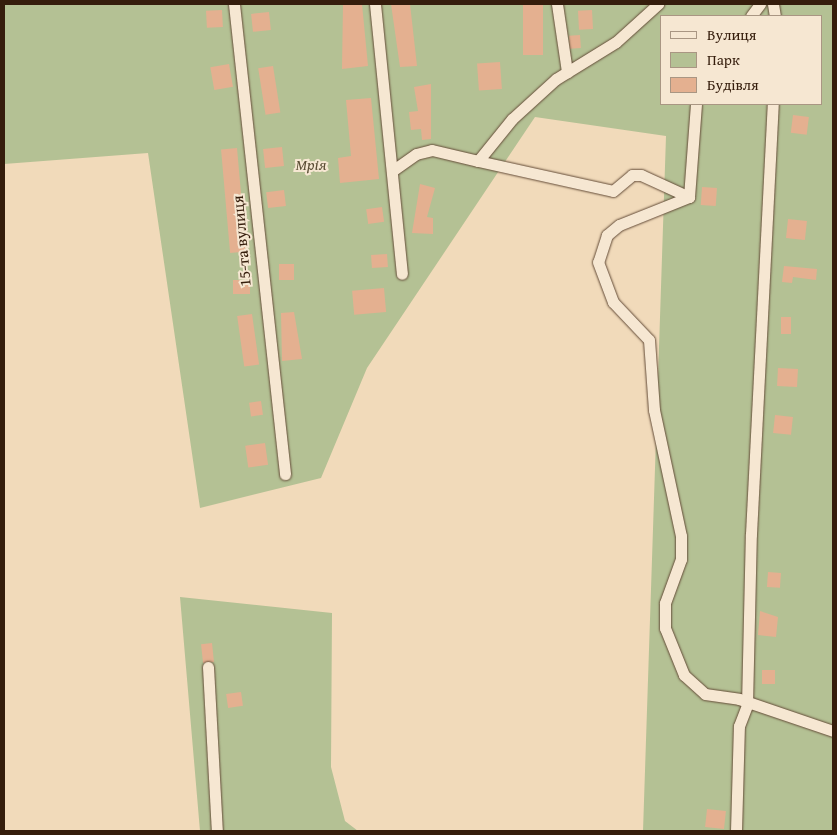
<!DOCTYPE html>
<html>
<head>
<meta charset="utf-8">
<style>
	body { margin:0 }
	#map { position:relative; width:837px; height:835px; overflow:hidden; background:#f1daba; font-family:"Gentium Book Plus",serif }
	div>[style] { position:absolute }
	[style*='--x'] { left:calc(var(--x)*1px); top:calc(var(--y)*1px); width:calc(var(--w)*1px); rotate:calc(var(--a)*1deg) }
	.green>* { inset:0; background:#b4c194 }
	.building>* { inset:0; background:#e4b090; transform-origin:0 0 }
	.roads { filter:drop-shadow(0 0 1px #644c38) drop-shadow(0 0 1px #644c38) }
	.street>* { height:11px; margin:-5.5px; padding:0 5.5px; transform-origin:5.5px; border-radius:5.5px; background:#f6e7d2 }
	span { translate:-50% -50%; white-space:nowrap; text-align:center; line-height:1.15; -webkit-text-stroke:4px #f6e7d2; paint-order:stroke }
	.park-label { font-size:16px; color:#5b4e35; font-style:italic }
	.street-label { font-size:16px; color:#351d0c }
	.frame { position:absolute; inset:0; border:5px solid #351d0c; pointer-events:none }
	.legend { position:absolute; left:660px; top:15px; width:162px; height:90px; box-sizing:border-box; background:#f6e7d2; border:1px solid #a99683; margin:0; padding:6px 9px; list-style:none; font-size:15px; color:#351d0c }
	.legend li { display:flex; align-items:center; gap:10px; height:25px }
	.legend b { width:25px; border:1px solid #a99683 }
</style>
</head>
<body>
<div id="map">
	<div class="green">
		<i style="clip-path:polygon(evenodd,4px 4px,833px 4px,833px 831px,643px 831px,666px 136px,535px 117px,367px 368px,321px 478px,200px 508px,148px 153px,4px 164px,4px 4px,661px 16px,821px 16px,821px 104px,661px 104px,661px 16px)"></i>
		<i style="clip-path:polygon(180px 597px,332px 613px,331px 767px,345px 821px,358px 831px,200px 831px)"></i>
	</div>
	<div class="building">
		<i style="clip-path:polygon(343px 4px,362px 4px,368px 66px,342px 69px)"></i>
		<i style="clip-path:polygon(391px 4px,410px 4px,417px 66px,400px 67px)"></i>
		<i style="left:523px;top:4px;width:20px;height:51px"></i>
		<i style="left:222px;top:10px;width:17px;height:16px;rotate:87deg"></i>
		<i style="left:592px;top:10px;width:19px;height:14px;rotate:87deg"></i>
		<i style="left:269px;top:12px;width:18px;height:18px;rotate:84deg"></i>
		<i style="left:580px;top:35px;width:13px;height:11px;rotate:86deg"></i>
		<i style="left:500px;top:62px;width:27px;height:23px;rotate:86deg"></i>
		<i style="left:229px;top:64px;width:23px;height:19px;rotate:80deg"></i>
		<i style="left:273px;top:66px;width:47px;height:15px;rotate:81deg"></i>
		<i style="clip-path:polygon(431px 84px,431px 139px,422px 140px,421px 129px,411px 130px,409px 112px,418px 111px,414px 87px)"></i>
		<i style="clip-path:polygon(371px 98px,379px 179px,340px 183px,338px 158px,351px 156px,346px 100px)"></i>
		<i style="left:793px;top:115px;width:16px;height:18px;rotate:7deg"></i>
		<i style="left:282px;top:147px;width:19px;height:19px;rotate:84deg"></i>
		<i style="left:237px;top:148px;width:104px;height:16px;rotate:85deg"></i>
		<i style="clip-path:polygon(420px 184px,435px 188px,427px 217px,433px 218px,433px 234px,412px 233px)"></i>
		<i style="left:702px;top:187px;width:15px;height:18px;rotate:4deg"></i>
		<i style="left:284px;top:190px;width:16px;height:18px;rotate:83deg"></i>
		<i style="left:382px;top:207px;width:15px;height:16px;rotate:82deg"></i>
		<i style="left:788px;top:219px;width:19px;height:19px;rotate:6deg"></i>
		<i style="left:387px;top:254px;width:13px;height:16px;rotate:86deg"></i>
		<i style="left:279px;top:264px;width:15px;height:16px"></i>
		<i style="clip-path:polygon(784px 266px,817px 269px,816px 280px,793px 277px,792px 283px,782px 282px)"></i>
		<i style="left:250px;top:280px;width:14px;height:17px;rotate:90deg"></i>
		<i style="left:384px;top:288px;width:24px;height:32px;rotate:85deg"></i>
		<i style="clip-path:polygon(294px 312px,302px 359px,282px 361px,281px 313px)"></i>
		<i style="left:252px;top:314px;width:51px;height:15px;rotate:82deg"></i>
		<i style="left:781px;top:317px;width:10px;height:17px"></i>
		<i style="left:778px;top:368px;width:20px;height:18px;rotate:3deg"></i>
		<i style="left:261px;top:401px;width:14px;height:12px;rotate:82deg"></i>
		<i style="left:775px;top:415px;width:18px;height:18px;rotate:6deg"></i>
		<i style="left:265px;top:443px;width:22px;height:20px;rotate:82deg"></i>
		<i style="left:768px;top:572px;width:13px;height:15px;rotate:4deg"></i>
		<i style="clip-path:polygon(760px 611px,778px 617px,776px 637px,758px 635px)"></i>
		<i style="left:212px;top:643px;width:19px;height:11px;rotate:84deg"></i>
		<i style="left:762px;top:670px;width:13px;height:14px"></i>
		<i style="left:241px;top:692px;width:14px;height:15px;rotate:82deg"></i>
		<i style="left:707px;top:809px;width:19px;height:18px;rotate:6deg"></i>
	</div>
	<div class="roads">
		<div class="street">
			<i style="--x:234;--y:4;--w:473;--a:83.8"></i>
			<i style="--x:375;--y:4;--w:271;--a:84.3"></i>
			<i style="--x:557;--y:4;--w:69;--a:81.6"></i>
			<i style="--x:773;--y:4;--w:12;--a:81"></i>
			<i style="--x:751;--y:16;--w:15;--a:-53"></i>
			<i style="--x:478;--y:161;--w:138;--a:12.5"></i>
			<i style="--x:613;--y:191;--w:25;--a:-40"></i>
			<i style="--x:632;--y:175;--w:9;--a:0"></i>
			<i style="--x:641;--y:175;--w:53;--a:24.6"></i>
			<i style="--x:689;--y:197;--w:93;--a:-85.7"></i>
			<i style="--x:392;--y:171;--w:29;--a:-35"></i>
			<i style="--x:416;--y:154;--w:16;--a:-14"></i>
			<i style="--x:432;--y:150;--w:47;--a:13.4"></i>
			<i style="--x:478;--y:161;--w:54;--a:-51"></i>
			<i style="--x:512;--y:119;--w:59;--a:-42.3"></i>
			<i style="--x:556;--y:79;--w:70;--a:-31.7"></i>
			<i style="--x:616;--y:42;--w:57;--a:-42.1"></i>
			<i style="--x:689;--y:197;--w:75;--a:158.2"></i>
			<i style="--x:619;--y:225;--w:16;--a:140"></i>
			<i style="--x:607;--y:235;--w:28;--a:108"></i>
			<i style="--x:598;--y:262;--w:43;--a:69.4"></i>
			<i style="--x:613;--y:302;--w:52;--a:46.5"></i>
			<i style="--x:649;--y:340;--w:70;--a:85.9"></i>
			<i style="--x:654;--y:410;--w:129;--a:77.9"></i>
			<i style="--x:681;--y:536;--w:23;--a:90"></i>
			<i style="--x:681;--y:559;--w:47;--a:110"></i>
			<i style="--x:665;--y:603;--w:25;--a:90"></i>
			<i style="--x:665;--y:628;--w:51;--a:68"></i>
			<i style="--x:684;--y:675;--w:28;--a:42"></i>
			<i style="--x:705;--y:694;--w:34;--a:8"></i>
			<i style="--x:739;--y:699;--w:99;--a:18.8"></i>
			<i style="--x:208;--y:667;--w:164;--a:86.9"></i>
			<i style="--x:736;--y:831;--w:105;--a:-88.4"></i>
			<i style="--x:739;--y:726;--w:22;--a:-69"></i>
			<i style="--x:747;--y:705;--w:171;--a:-88.7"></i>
			<i style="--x:751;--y:534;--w:431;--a:-87.1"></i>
		</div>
	</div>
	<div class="park-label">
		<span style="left:311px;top:164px">Мрія</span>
	</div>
	<div class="street-label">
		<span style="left:241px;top:241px;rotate:-95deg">15-та вулиця</span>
	</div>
	<div class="frame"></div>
	<ul class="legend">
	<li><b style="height:6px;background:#f6e7d2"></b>Вулиця</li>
	<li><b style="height:14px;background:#b4c194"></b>Парк</li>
	<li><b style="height:14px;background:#e4b090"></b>Будівля</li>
	</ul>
</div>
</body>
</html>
